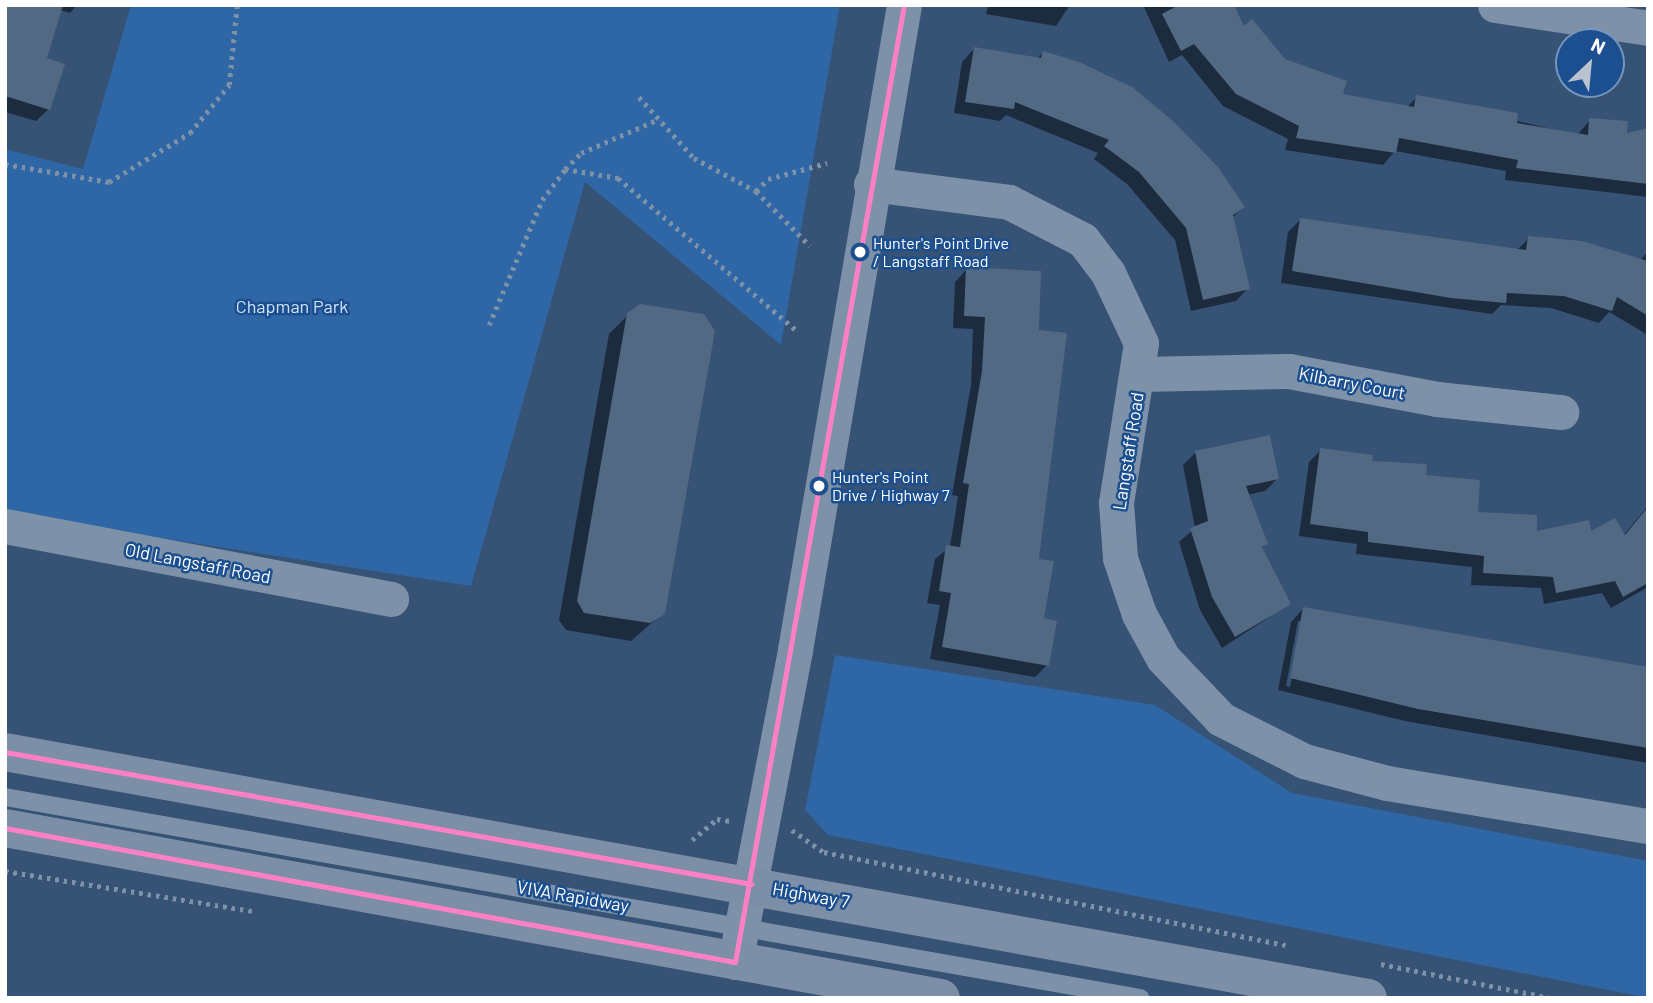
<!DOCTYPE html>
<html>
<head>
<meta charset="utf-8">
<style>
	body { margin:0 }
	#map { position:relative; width:1653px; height:1003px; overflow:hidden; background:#365274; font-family:Barlow,sans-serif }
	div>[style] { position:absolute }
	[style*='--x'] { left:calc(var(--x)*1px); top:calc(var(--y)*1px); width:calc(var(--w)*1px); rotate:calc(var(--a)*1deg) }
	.green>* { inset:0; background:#2f66a5 }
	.shadow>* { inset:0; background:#0007 }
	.building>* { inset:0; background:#526984 }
	.path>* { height:4.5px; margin-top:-2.25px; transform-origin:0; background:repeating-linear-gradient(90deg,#7d92a8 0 3.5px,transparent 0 8.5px) }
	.lane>* { height:18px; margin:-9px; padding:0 9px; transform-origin:9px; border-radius:9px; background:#7d92a8 }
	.street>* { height:35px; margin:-17.5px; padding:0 17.5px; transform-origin:17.5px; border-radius:17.5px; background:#7d92a8 }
	.primary>* { height:38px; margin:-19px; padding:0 19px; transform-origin:19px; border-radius:19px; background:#7d8ea7 }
	.bus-1>* { height:5px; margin:-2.5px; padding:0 2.5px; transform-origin:2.5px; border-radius:2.5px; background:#ff80c5 }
	.dots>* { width:19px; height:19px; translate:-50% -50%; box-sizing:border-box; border:4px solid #1b4f8f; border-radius:50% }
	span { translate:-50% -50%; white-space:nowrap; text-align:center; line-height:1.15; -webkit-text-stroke:5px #1b4f8f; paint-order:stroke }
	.bus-label { font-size:16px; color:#fff }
	.left { translate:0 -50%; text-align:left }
	.park-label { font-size:18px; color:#cfe3fa }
	.street-label { font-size:18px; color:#fff }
	.frame { position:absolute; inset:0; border:7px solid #fff; pointer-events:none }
	.north { position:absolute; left:1555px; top:28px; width:70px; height:70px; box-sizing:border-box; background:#1b4f8f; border:2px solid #7695bc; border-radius:50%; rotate:26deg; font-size:19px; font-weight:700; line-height:28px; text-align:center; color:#fff }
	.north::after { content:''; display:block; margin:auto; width:24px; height:32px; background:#b9c2ce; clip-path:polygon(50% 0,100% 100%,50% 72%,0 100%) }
</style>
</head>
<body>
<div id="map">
	<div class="green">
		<i style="clip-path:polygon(131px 5px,840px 5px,781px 345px,585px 182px,471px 586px,5px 514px,5px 149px,83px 169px)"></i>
		<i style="clip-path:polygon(835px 655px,1155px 705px,1292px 793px,1648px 861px,1648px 998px,828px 835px,805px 810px)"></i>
	</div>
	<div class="shadow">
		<i style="clip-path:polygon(5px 5px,77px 5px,70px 13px,60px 10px,45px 59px,49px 109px,36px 121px,5px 112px)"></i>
		<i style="clip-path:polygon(988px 5px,1070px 5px,1056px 26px,986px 14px)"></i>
		<i style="clip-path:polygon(1143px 5px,1231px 5px,1235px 36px,1341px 95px,1406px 108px,1417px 97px,1577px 135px,1590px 120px,1625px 135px,1648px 128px,1648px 197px,1505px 180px,1506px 171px,1395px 151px,1383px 165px,1285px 150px,1288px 139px,1223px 106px,1182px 55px,1169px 62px)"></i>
		<i style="clip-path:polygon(974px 49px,1037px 59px,1043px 53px,1243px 207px,1232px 218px,1248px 288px,1236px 301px,1191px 311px,1175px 240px,1127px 184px,1094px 159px,1098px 153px,1006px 115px,1000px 121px,954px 113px,962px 62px)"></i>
		<i style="clip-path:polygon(1301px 219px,1516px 251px,1529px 238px,1640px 260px,1648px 252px,1648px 335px,1609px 312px,1599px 323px,1551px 308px,1501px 305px,1492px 314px,1281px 283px,1288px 232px)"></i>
		<i style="clip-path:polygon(967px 269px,1039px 273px,1037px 561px,1047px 665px,1035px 677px,930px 659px,940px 605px,927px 603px,935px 559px,950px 547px,958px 496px,952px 495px,971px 385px,973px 329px,953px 328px,955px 282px)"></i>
		<i style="clip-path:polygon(628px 315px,663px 613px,631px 641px,566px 630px,559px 620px,609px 334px)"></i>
		<i style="clip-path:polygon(1321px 450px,1424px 477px,1476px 514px,1535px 533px,1623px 536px,1648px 506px,1648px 587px,1611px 608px,1602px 593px,1544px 604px,1541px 588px,1471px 585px,1472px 567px,1356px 554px,1357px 544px,1299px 536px,1309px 462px)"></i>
		<i style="clip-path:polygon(1195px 453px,1277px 479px,1265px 491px,1247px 495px,1266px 544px,1261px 549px,1289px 604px,1222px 648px,1200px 610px,1179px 542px,1195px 528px,1183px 465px)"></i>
		<i style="clip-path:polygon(evenodd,1303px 609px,1648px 668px,1648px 763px,1405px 721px,1278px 690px,1291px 622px,1303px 609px,1298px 621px,1302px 621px,1290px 687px,1286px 686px,1298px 621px)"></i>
	</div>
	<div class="building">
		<i style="clip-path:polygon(5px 5px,63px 5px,47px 58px,65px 64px,50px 110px,5px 96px)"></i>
		<i style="clip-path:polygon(1179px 5px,1234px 5px,1244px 26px,1252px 19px,1285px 59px,1347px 81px,1343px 94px,1414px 107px,1416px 95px,1518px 113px,1517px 123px,1588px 135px,1589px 118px,1628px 121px,1627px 133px,1648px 128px,1648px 184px,1516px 168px,1518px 160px,1399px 138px,1396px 153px,1296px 138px,1299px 126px,1236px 94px,1194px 44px,1181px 51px,1162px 14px)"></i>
		<i style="clip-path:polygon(974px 47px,1041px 58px,1043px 51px,1079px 62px,1132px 87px,1174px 122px,1218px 167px,1245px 207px,1233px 215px,1250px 289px,1203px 300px,1186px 228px,1139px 172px,1104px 146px,1109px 140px,1015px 102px,1014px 109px,965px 102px)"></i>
		<i style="clip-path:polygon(1300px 218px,1526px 250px,1528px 236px,1582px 241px,1648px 261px,1648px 316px,1617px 297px,1612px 311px,1564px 296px,1507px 293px,1506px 303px,1451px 298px,1292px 271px)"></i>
		<i style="clip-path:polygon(966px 267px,1041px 271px,1039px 330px,1067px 333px,1039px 559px,1054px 561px,1044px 618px,1057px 621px,1049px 666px,942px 647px,951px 593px,939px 591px,946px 545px,960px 547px,969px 484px,963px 483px,982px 371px,985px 317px,964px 316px)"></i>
		<i style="clip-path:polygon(640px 304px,704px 314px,715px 331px,665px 614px,650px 623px,584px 613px,577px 601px,627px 313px)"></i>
		<i style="clip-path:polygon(1270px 435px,1279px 479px,1246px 486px,1268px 544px,1262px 547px,1291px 604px,1235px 637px,1212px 597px,1190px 528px,1208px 521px,1195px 451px)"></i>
		<i style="clip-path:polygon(1320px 448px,1373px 455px,1372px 461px,1427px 464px,1426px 475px,1480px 480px,1478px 512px,1537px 515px,1537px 531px,1589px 520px,1591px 531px,1615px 518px,1625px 535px,1648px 507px,1648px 583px,1623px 597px,1615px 581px,1556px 593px,1553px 577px,1483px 573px,1484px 556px,1368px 542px,1368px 532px,1310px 524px)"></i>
		<i style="clip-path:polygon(1303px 607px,1648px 667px,1648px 748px,1418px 709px,1290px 678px)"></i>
	</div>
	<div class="path">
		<i style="--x:639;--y:97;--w:82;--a:48"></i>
		<i style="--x:694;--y:158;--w:70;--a:28"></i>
		<i style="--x:756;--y:191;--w:77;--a:45.5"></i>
		<i style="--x:5;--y:164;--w:106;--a:9.8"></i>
		<i style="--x:109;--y:182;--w:95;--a:-31.2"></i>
		<i style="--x:190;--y:133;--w:62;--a:-50.9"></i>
		<i style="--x:229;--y:85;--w:80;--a:-84.3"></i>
		<i style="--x:565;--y:169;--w:54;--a:9.6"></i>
		<i style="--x:618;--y:178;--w:233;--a:40.5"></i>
		<i style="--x:756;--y:191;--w:17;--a:-45"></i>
		<i style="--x:768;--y:179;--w:61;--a:-15.2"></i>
		<i style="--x:489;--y:325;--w:136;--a:-67"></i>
		<i style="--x:542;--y:200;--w:39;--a:-53"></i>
		<i style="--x:565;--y:169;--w:23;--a:-45"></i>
		<i style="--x:581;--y:153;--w:85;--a:-23.6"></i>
		<i style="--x:792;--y:830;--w:39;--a:35"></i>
		<i style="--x:824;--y:852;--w:471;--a:11.4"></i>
		<i style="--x:692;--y:840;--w:33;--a:-40"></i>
		<i style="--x:717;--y:819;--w:14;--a:8"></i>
		<i style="--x:5;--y:871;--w:251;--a:9.2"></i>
		<i style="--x:1381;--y:964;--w:173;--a:11.3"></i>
	</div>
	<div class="lane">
		<i style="--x:5;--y:797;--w:1153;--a:10.04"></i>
	</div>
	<div class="street">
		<i style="--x:1495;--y:5;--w:155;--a:8.5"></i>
		<i style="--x:871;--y:184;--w:139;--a:7.4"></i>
		<i style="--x:1009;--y:202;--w:83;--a:27.2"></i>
		<i style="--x:1083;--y:240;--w:41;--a:52.9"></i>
		<i style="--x:1108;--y:273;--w:77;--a:64.8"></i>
		<i style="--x:1141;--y:343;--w:162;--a:98.9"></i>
		<i style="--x:1116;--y:503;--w:55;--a:85.8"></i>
		<i style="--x:1120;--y:558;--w:59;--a:71.3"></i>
		<i style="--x:1139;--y:614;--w:50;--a:61.4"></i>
		<i style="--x:1163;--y:658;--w:84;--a:46.4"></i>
		<i style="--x:1221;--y:719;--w:93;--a:26.8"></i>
		<i style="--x:1304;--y:761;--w:86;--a:14.8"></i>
		<i style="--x:1387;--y:783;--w:265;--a:9.4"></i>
		<i style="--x:1141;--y:374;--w:148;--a:-1.2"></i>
		<i style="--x:1289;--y:371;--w:151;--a:10.7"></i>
		<i style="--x:1437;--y:399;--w:125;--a:6"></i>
		<i style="--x:5;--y:526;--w:393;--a:10.7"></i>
		<i style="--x:735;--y:962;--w:318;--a:-79.1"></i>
		<i style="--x:795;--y:650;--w:654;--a:-80.41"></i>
	</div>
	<div class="primary">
		<i style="--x:5;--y:752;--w:1385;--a:10.23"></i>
		<i style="--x:5;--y:828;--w:951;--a:10.29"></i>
	</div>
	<div class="bus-1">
		<i style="--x:5;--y:752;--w:758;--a:10.03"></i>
		<i style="--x:5;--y:828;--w:742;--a:10.4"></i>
		<i style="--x:735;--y:962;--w:972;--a:-79.99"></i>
	</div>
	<div class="dots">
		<i style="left:860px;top:252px;background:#fff"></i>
		<i style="left:819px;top:486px;background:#fff"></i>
	</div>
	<div class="bus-label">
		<span class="left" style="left:873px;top:252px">Hunter's Point Drive<br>/ Langstaff Road</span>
		<span class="left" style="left:832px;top:486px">Hunter's Point<br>Drive / Highway 7</span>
	</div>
	<div class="park-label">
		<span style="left:292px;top:306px">Chapman Park</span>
	</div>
	<div class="street-label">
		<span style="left:1352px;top:383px;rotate:11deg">Kilbarry Court</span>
		<span style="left:1128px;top:451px;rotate:-81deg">Langstaff Road</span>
		<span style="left:198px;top:563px;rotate:11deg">Old Langstaff Road</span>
		<span style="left:811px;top:895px;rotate:10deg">Highway 7</span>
		<span style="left:573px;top:896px;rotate:10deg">VIVA Rapidway</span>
	</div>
	<div class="frame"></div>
	<div class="north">N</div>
</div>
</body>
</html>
